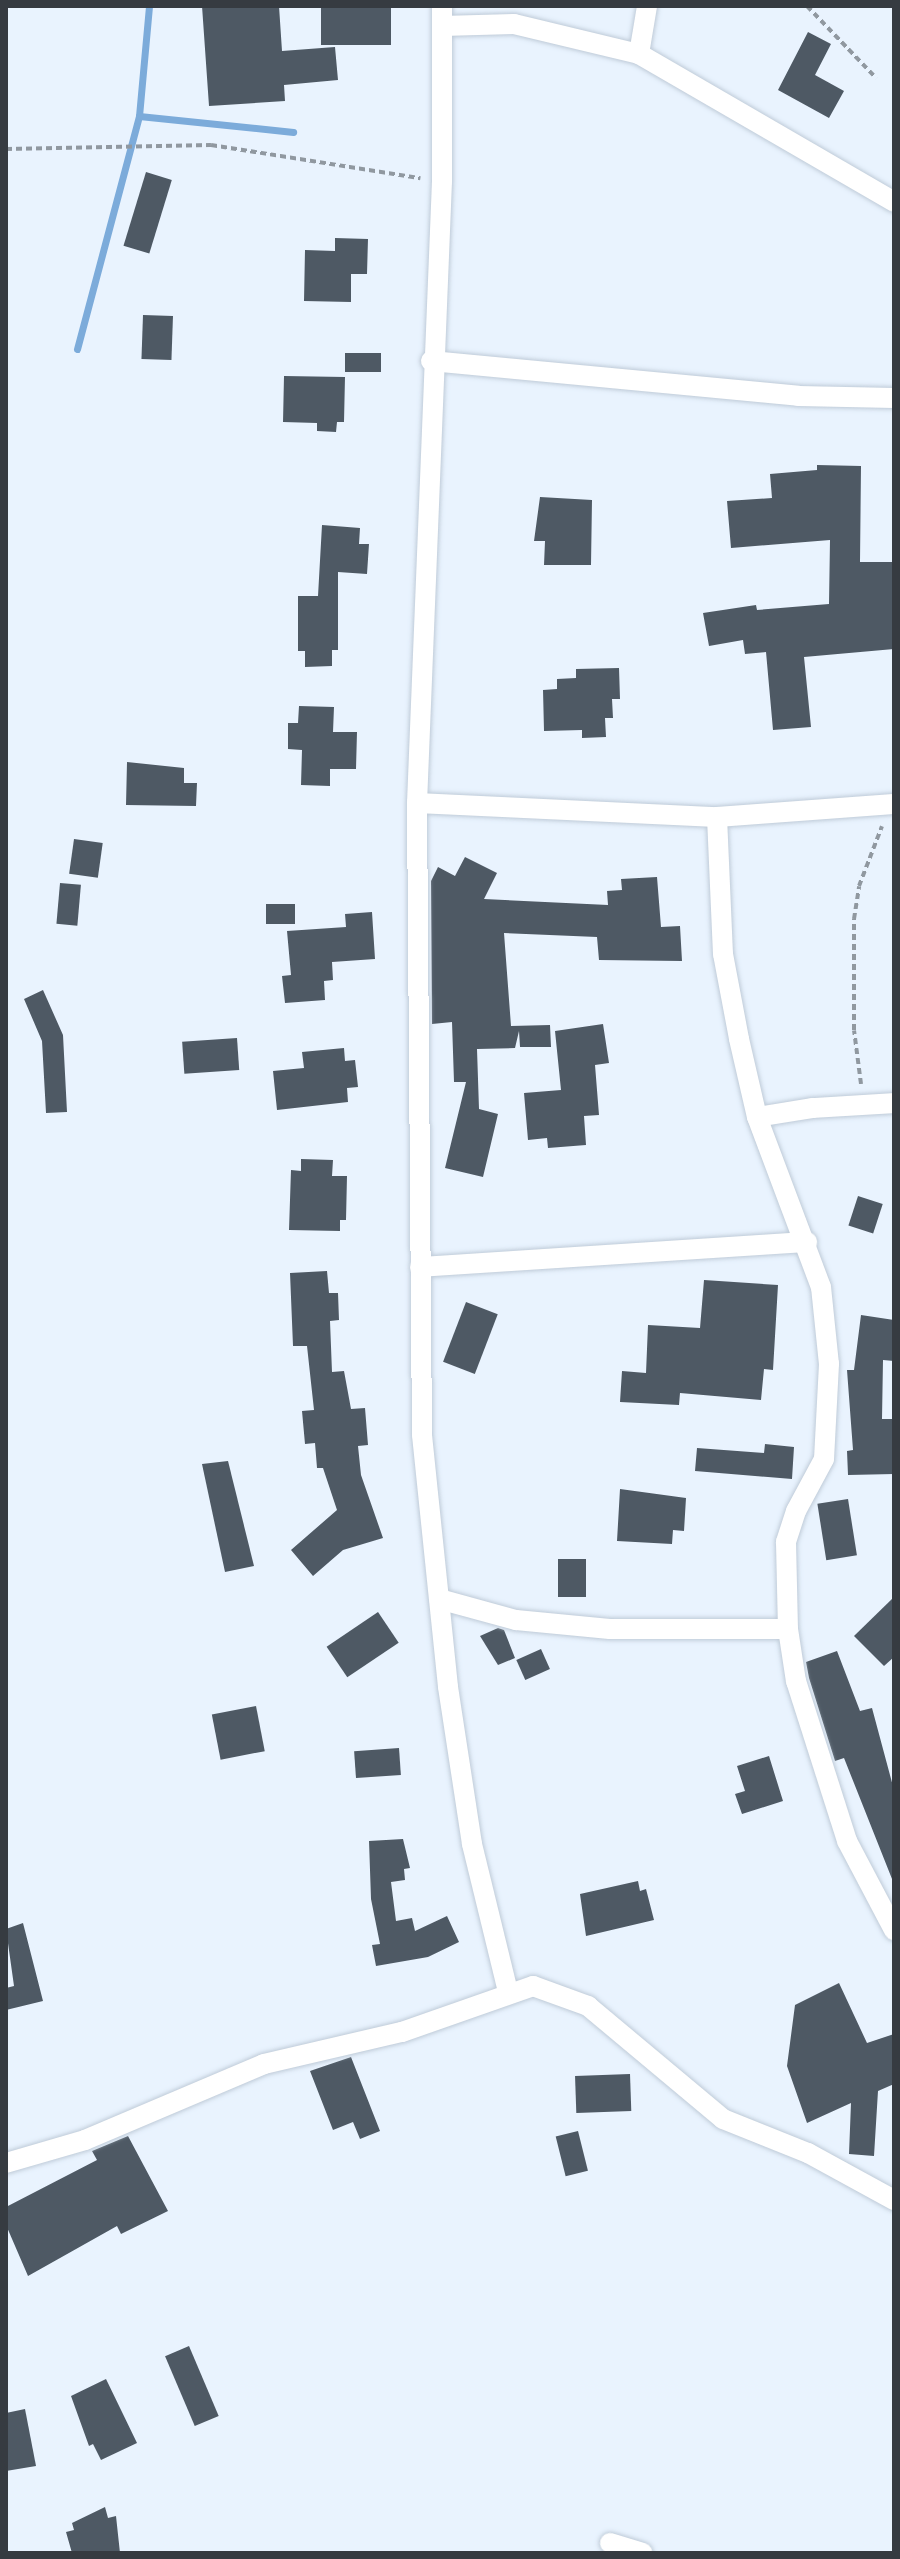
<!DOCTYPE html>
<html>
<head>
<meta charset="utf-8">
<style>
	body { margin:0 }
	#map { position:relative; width:900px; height:2559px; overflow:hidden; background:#e9f3fe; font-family:"Sofia Sans Condensed",sans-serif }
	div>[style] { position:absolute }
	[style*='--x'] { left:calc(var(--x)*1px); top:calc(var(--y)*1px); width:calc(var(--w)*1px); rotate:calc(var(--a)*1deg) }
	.stream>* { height:7px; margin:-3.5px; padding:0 3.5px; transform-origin:3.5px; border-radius:3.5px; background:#7cabda }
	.building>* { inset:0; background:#4e5964; transform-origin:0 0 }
	.path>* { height:4px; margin-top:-2px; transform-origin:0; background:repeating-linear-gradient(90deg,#9098a0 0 6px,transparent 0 10px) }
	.roads { filter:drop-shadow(0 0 2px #bfcbd8) drop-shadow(0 0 2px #bfcbd8) }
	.street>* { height:20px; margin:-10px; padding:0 10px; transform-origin:10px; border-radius:10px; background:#fff }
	span { translate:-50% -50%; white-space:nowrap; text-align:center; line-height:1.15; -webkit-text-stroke:8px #fff; paint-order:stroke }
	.frame { position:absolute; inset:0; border:8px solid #363b41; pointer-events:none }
</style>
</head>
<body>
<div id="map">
	<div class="stream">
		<i style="--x:139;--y:116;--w:155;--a:5.9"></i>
		<i style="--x:77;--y:349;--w:241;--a:-75.1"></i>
		<i style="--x:139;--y:116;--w:110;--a:-84.8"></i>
	</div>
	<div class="building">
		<i style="clip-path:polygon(202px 6px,279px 6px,282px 51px,335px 47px,338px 80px,284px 85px,285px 101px,209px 106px)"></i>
		<i style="left:321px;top:6px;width:70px;height:39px"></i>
		<i style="clip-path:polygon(808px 32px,831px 44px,815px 75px,844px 91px,829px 118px,778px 90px)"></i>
		<i style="left:146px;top:172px;width:27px;height:77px;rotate:17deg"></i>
		<i style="clip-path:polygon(335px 238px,368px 239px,367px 274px,351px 274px,351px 302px,304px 301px,305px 250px,335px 251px)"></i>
		<i style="left:143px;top:315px;width:30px;height:44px;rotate:2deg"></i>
		<i style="left:381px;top:353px;width:19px;height:36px;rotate:90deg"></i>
		<i style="clip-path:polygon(284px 376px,345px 377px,344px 422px,337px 422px,336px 432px,317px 431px,317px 423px,283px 422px)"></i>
		<i style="clip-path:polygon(817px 465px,861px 466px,860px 562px,894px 562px,894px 649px,804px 657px,811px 727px,773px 730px,766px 652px,745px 654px,743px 640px,709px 646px,703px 613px,756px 605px,757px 610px,829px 604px,830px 540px,731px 548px,727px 501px,772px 498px,770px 474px,817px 470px)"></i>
		<i style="clip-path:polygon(540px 497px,592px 500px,591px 565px,544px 565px,545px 541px,534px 541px)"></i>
		<i style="clip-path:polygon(322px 525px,360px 528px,359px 544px,369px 544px,367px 574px,338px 572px,338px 650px,332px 650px,332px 666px,305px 667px,305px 651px,298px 651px,298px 596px,318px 596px)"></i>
		<i style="clip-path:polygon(619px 668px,620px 699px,612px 699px,613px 718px,605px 718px,606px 737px,582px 738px,582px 730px,544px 731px,543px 690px,557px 689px,557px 679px,576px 678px,576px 669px)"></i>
		<i style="clip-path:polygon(299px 706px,334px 707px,333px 732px,357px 732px,356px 769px,330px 769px,330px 786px,301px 785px,302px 750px,288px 749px,288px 723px,298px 723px)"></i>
		<i style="clip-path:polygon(127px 762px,184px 768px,184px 783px,197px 783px,196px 806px,126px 805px)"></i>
		<i style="left:74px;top:839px;width:29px;height:35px;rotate:8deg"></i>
		<i style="clip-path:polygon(465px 857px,497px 873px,484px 899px,608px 905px,607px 891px,622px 890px,621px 879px,657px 877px,661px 927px,680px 926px,682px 961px,599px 960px,597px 937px,504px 933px,511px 1026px,550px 1025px,551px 1047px,520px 1047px,519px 1031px,515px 1048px,477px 1049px,479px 1109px,498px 1114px,483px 1177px,445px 1168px,466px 1082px,454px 1082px,452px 1022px,432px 1024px,431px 881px,438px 867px,455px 876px)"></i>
		<i style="left:60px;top:883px;width:21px;height:41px;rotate:5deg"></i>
		<i style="left:295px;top:904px;width:20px;height:29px;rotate:90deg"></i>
		<i style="clip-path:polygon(372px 912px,375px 959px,332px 962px,333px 980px,324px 981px,325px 1000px,285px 1003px,282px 976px,291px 975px,287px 931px,346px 927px,345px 914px)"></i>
		<i style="clip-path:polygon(43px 990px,63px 1035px,67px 1112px,46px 1113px,42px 1041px,24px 999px)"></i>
		<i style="clip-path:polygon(603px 1024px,609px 1063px,595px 1065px,599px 1115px,584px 1116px,586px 1145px,548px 1148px,547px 1138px,528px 1140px,524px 1093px,561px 1090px,555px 1031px)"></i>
		<i style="left:237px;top:1038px;width:32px;height:55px;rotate:86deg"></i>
		<i style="clip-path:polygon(344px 1048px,345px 1061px,355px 1060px,358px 1087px,347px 1088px,348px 1102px,277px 1110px,273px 1071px,304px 1068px,302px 1052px)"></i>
		<i style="clip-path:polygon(301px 1159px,333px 1160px,332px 1176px,347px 1176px,346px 1220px,340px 1220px,340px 1231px,289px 1230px,291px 1170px,301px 1171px)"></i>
		<i style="left:858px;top:1196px;width:26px;height:31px;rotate:18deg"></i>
		<i style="clip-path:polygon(327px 1271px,329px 1293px,338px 1293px,339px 1320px,330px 1321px,332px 1372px,344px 1371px,351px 1409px,365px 1408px,368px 1445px,358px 1446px,361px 1475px,383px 1538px,343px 1550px,313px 1576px,291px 1550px,337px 1510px,323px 1468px,317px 1468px,315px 1443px,305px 1444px,302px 1411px,314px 1410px,307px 1346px,293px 1346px,290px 1273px)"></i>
		<i style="clip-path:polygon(704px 1280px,778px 1285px,773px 1370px,764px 1369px,761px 1400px,680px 1393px,679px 1405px,620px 1402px,622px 1371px,646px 1373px,648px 1325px,700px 1328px)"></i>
		<i style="left:466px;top:1302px;width:34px;height:64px;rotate:21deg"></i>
		<i style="clip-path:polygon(861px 1315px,894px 1320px,894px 1361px,883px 1360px,882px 1419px,892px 1419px,894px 1474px,848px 1475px,847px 1451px,853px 1450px,847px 1370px,854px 1370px)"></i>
		<i style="clip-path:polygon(765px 1444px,794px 1447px,792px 1479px,695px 1471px,697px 1448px,764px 1453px)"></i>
		<i style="clip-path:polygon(228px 1461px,254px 1566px,225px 1572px,202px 1464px)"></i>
		<i style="clip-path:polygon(620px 1489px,686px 1498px,684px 1531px,673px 1530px,672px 1544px,617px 1541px)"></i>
		<i style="left:848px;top:1499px;width:57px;height:31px;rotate:81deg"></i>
		<i style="left:558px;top:1559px;width:28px;height:38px"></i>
		<i style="clip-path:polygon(894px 1597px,894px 1657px,884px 1666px,854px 1636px)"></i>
		<i style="left:378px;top:1612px;width:37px;height:62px;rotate:56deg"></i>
		<i style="clip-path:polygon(498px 1628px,504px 1630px,515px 1658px,498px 1665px,480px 1636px)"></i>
		<i style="left:541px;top:1649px;width:22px;height:27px;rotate:66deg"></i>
		<i style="clip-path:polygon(837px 1651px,860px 1711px,872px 1708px,894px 1790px,894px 1884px,844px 1758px,835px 1761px,809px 1678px,806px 1662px)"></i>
		<i style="left:256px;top:1706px;width:46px;height:45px;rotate:79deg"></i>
		<i style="left:399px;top:1748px;width:27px;height:45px;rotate:86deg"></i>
		<i style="clip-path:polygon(769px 1756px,783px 1801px,742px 1814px,735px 1794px,745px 1791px,737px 1766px)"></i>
		<i style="clip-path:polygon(403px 1839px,410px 1868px,404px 1869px,405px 1880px,391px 1882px,396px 1921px,412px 1918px,415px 1931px,447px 1916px,459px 1942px,428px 1957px,376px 1966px,372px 1945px,380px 1944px,371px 1899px,369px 1841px)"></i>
		<i style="clip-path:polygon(638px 1881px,640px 1891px,646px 1889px,654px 1920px,586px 1936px,580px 1894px)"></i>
		<i style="clip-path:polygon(23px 1923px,43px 2001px,6px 2010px,6px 1988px,14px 1986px,6px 1929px)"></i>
		<i style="clip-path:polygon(839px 1983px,867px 2043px,894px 2034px,894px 2084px,878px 2091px,874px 2156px,849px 2154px,851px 2103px,807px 2123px,787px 2066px,795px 2005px)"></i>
		<i style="clip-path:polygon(351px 2057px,380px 2131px,360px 2139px,353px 2122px,333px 2130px,310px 2071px)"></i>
		<i style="left:630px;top:2074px;width:37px;height:55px;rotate:88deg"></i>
		<i style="left:578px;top:2131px;width:41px;height:23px;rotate:76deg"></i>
		<i style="clip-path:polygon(128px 2136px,168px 2211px,121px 2234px,117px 2226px,28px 2276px,6px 2225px,6px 2207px,97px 2160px,92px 2151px)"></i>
		<i style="left:189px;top:2346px;width:76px;height:26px;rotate:67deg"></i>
		<i style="clip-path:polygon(106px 2379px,137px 2443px,101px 2460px,93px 2444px,89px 2446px,71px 2396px)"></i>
		<i style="clip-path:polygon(25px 2409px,36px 2466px,6px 2471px,6px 2413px)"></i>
		<i style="clip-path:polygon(105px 2507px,108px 2518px,116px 2516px,120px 2553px,72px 2553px,66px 2532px,74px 2530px,72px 2523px)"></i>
	</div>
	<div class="path">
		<i style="--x:807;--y:6;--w:100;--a:46.2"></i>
		<i style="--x:6;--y:149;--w:205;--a:-1.1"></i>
		<i style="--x:211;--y:145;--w:212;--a:9"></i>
		<i style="--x:861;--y:1084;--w:54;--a:-97.4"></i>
		<i style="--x:854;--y:1030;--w:111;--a:-90"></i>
		<i style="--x:854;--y:919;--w:33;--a:-81"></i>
		<i style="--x:859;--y:886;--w:64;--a:-69"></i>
	</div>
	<div class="roads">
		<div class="street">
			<i style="--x:442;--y:6;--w:175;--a:90"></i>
			<i style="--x:442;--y:181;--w:623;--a:92.3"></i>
			<i style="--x:417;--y:803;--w:632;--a:89.55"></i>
			<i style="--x:422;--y:1435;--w:253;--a:84.1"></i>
			<i style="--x:448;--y:1687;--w:159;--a:81.3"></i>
			<i style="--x:472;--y:1844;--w:152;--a:76.3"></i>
			<i style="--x:442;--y:26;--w:72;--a:-1.6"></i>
			<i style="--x:514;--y:24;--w:129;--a:13.5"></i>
			<i style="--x:639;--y:54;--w:295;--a:30.1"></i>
			<i style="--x:639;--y:54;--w:49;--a:-80.5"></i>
			<i style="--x:431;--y:361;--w:369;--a:5.4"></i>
			<i style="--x:798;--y:396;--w:96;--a:1.2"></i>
			<i style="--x:417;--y:803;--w:300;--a:2.7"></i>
			<i style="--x:717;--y:817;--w:177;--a:-4.2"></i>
			<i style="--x:717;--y:817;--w:137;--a:87.5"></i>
			<i style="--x:723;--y:954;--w:86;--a:79.3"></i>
			<i style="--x:739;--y:1039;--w:80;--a:77"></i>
			<i style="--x:757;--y:1117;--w:182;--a:69.4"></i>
			<i style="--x:821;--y:1287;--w:77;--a:84.1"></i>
			<i style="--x:829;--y:1364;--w:95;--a:93"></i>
			<i style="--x:824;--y:1459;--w:59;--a:118.3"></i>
			<i style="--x:796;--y:1511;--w:33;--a:108"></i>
			<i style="--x:786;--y:1542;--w:87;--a:88.7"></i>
			<i style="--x:788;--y:1629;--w:53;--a:81.3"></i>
			<i style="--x:796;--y:1681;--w:168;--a:72.3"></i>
			<i style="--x:847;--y:1841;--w:101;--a:62.2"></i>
			<i style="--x:757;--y:1117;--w:57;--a:-9.1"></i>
			<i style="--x:813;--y:1108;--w:81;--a:-3.5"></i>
			<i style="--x:420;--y:1267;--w:388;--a:-3.7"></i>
			<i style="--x:439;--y:1599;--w:80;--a:15.3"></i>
			<i style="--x:516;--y:1620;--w:94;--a:5.5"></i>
			<i style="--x:610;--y:1629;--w:178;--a:0"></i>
			<i style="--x:6;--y:2163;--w:82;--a:-16.2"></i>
			<i style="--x:85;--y:2140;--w:194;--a:-23"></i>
			<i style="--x:264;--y:2064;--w:142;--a:-13.1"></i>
			<i style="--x:402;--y:2032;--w:139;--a:-19.3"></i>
			<i style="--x:533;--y:1986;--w:59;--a:20"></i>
			<i style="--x:588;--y:2006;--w:176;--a:39.9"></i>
			<i style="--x:723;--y:2119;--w:92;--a:21.8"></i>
			<i style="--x:808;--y:2153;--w:98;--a:28.7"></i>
			<i style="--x:610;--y:2543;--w:34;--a:17"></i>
		</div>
	</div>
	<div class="frame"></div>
</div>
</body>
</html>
